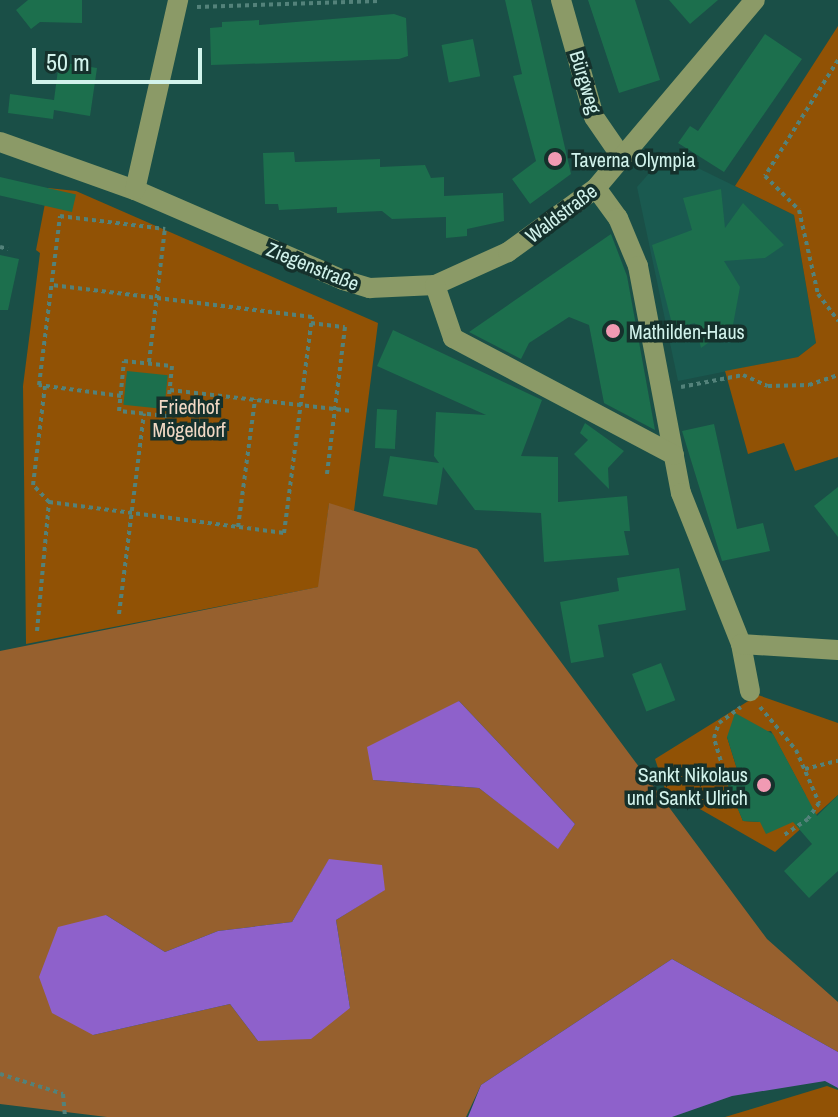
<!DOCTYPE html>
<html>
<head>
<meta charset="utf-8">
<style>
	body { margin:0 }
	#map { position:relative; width:838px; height:1117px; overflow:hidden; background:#1a4f47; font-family:"Archivo Narrow",sans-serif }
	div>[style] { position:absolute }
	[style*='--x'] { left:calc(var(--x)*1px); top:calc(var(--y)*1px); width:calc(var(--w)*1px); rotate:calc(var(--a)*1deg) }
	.built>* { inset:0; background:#1a5a50 }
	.green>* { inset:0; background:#915205 }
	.forest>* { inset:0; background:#96602e }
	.water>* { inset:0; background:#8e61cb }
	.building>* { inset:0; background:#1c6f4d; transform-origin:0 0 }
	.path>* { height:4px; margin-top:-2px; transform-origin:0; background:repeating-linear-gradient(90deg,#53827a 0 4px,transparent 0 8px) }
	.minor>* { height:20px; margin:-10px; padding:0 10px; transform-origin:10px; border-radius:10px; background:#8b9a67 }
	.dots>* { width:22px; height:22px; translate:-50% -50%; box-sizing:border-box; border:4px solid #15312c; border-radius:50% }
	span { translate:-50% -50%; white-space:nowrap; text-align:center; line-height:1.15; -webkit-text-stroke:7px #15312c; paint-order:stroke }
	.street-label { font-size:20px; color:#d2f3ec }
	.poi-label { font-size:20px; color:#d2f3ec }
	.left { translate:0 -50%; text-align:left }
	.right { translate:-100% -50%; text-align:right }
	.park-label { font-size:20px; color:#f1d8c4 }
	.scale { position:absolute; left:32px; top:48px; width:170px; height:36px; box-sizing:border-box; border:4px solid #d2f3ec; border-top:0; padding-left:10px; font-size:24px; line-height:28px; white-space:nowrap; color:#d2f3ec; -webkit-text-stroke:6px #15312c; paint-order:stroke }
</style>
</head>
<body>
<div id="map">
	<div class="built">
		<i style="clip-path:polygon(667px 153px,794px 215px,816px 343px,798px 357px,678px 381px,637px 187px)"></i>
	</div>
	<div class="green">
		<i style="clip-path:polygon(838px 26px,838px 457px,795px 471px,784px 443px,748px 454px,725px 371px,798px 357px,816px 343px,794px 215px,735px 186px)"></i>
		<i style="clip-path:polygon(48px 188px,76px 191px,378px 323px,354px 511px,329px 504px,319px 587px,26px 644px,23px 386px,40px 253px,36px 250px)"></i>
		<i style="clip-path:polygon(evenodd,758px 695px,838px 723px,838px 795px,775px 852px,665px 789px,655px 759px,758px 695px,771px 731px,806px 796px,760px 822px,743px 821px,724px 774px,737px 769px,727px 737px,771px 731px)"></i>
		<i style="clip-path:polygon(827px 1086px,838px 1090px,838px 1117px,725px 1117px)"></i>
	</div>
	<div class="forest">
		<i style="clip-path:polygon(evenodd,329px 503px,477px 549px,767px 939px,838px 1002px,838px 1052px,672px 959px,481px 1085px,466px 1117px,107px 1117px,0 1104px,0 651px,318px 587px,329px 503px,459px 701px,575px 824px,558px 848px,479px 788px,373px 780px,459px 701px,329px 503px,329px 860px,384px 890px,336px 920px,350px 1008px,258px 1041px,230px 1004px,93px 1035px,106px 915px,165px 952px,218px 931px,292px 922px,329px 860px)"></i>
	</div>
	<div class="water">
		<i style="clip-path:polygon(459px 701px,575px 824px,558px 849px,479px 788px,373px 780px,367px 747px)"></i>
		<i style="clip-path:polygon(329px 859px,382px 865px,385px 890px,336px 920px,350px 1008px,311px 1039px,258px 1041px,230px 1004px,93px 1035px,52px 1013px,39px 977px,58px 927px,106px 915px,165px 952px,218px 931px,292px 922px)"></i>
		<i style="clip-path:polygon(672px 959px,838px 1052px,838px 1088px,825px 1081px,732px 1096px,672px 1117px,468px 1117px,481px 1085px)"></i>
	</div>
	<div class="building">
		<i style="clip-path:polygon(28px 0,82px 0,82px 23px,40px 22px,31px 29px,16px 10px)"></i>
		<i style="clip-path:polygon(505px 0,531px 0,571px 174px,530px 204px,512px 179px,536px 161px,513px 76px,522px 74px)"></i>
		<i style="clip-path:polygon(588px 0,635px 0,660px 80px,619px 93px)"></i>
		<i style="clip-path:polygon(669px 0,718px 0,690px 24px)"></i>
		<i style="clip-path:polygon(394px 14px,406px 18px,408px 56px,399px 59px,211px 65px,210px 28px,222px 27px,222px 22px,259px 20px,259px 25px)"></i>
		<i style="clip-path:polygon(765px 34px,802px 59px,724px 172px,678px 143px,690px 126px,698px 131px)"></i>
		<i style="left:473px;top:39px;width:38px;height:32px;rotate:79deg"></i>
		<i style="clip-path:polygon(59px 62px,97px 68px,90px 116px,54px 110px,53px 119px,8px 113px,10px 94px,54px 100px)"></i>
		<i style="clip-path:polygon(294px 152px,295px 162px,380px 159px,380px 167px,425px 165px,431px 178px,444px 177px,444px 196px,503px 193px,504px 221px,467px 229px,467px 236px,446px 238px,446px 217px,392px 219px,382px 211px,337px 213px,337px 207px,279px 210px,278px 204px,265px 204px,263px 153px)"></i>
		<i style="left:0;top:177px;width:78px;height:18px;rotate:13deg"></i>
		<i style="clip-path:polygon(721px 189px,725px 228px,743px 203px,784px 245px,765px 258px,724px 261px,740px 287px,733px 325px,701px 348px,695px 323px,673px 328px,652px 245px,692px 230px,683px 198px)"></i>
		<i style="clip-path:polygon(611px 234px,627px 276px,655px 430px,604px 403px,589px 325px,569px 317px,529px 343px,521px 359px,469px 332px)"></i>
		<i style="clip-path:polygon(0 255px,19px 259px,8px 310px,0 310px)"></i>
		<i style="clip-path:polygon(393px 330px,542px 400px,521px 456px,558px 457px,558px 502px,627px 496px,630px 531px,624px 531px,629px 555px,544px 562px,541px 513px,475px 510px,443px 467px,437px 505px,383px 496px,390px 456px,439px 463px,434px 456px,436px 412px,486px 415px,377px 366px)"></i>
		<i style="left:127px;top:371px;width:41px;height:34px;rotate:6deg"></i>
		<i style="left:377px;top:409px;width:20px;height:39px;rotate:3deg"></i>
		<i style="clip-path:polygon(585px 423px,624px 451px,608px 468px,609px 489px,574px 454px,588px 440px,580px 433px)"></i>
		<i style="clip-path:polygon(714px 424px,737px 529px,763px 523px,770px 551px,722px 561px,682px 431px)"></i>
		<i style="clip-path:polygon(838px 487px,838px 537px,814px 506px)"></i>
		<i style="clip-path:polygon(679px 568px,686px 610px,598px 625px,604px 657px,571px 663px,560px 602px,619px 591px,617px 578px)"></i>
		<i style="left:661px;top:663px;width:40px;height:31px;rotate:69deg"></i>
		<i style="clip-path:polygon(735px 713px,773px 734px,817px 816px,838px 795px,838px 871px,809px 898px,784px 871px,812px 844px,793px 822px,766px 834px,760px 822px,743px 821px,723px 774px,737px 769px,727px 737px)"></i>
	</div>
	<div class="path">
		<i style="--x:197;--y:7;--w:182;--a:-1.9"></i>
		<i style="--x:838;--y:60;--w:137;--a:122.2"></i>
		<i style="--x:765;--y:176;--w:48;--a:45"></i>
		<i style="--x:799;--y:210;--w:86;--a:77.3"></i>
		<i style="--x:818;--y:294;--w:34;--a:53"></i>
		<i style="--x:0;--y:247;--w:8;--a:14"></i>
		<i style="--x:311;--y:323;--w:34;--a:7"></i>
		<i style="--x:345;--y:327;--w:148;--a:97"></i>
		<i style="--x:124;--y:361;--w:48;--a:5.9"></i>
		<i style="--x:172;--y:366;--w:50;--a:95.7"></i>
		<i style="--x:167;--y:416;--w:48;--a:-174.1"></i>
		<i style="--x:119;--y:411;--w:50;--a:-84.3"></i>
		<i style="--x:149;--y:362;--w:135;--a:-83.2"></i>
		<i style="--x:681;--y:387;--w:63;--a:-11"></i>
		<i style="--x:743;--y:375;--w:27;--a:24"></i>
		<i style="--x:768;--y:386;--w:41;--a:-1.4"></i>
		<i style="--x:809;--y:385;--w:31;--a:-19"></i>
		<i style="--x:170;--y:390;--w:183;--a:6.6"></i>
		<i style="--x:121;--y:396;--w:83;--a:-172.4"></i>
		<i style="--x:39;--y:385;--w:170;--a:-82.9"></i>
		<i style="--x:60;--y:216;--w:106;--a:7.1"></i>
		<i style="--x:49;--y:502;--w:237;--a:7.5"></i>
		<i style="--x:284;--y:533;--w:218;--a:-82.6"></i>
		<i style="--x:312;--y:317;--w:262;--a:-173"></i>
		<i style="--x:238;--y:527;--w:129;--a:-82.4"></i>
		<i style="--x:119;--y:614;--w:202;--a:-82.9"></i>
		<i style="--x:37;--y:631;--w:130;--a:-84.7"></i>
		<i style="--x:49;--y:502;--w:23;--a:-133"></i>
		<i style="--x:33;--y:485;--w:100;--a:-83.1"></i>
		<i style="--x:760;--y:707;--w:56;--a:50.1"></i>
		<i style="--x:796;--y:750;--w:58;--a:66.5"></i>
		<i style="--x:819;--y:803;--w:19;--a:125"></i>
		<i style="--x:808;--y:819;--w:29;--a:146"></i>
		<i style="--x:723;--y:768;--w:31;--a:-107"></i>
		<i style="--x:714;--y:738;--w:16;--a:-72"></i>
		<i style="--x:719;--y:723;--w:27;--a:-36"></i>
		<i style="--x:805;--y:769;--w:34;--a:-14"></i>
		<i style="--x:0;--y:1074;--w:66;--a:17.6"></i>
		<i style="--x:63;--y:1094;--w:23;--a:85"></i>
	</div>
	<div class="minor">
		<i style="--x:561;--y:0;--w:122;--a:74.2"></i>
		<i style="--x:594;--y:117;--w:51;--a:55.4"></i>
		<i style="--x:0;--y:142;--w:143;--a:19.6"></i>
		<i style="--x:135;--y:190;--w:227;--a:23.4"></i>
		<i style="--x:343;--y:280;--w:28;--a:17"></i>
		<i style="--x:370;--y:288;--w:65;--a:-2.6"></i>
		<i style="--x:435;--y:285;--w:80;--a:-24.3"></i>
		<i style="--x:508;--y:252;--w:109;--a:-36"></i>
		<i style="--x:596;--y:188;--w:246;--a:-49.8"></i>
		<i style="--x:596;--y:188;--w:37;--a:54"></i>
		<i style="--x:618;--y:218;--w:52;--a:67.4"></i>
		<i style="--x:638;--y:266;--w:231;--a:79.3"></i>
		<i style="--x:681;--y:493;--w:162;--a:68.3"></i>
		<i style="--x:741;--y:644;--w:48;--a:79.2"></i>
		<i style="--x:135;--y:190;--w:195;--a:-77.2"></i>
		<i style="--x:435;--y:285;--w:56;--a:71.2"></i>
		<i style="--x:453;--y:338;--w:250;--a:27.9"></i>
		<i style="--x:741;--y:644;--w:97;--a:3.5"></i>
	</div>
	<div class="dots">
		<i style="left:555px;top:159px;background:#f19ab3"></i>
		<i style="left:613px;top:331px;background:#f19ab3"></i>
		<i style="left:764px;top:785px;background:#f19ab3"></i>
	</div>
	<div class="street-label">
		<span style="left:586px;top:82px;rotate:73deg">Bürgweg</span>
		<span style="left:561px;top:213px;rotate:-37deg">Waldstraße</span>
		<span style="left:313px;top:266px;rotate:22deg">Ziegenstraße</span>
	</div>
	<div class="poi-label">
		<span class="left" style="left:571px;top:159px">Taverna Olympia</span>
		<span class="left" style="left:629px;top:331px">Mathilden-Haus</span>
		<span class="right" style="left:748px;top:786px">Sankt Nikolaus<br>und Sankt Ulrich</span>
	</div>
	<div class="park-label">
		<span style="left:189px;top:418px">Friedhof<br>Mögeldorf</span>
	</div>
	<div class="scale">50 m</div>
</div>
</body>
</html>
